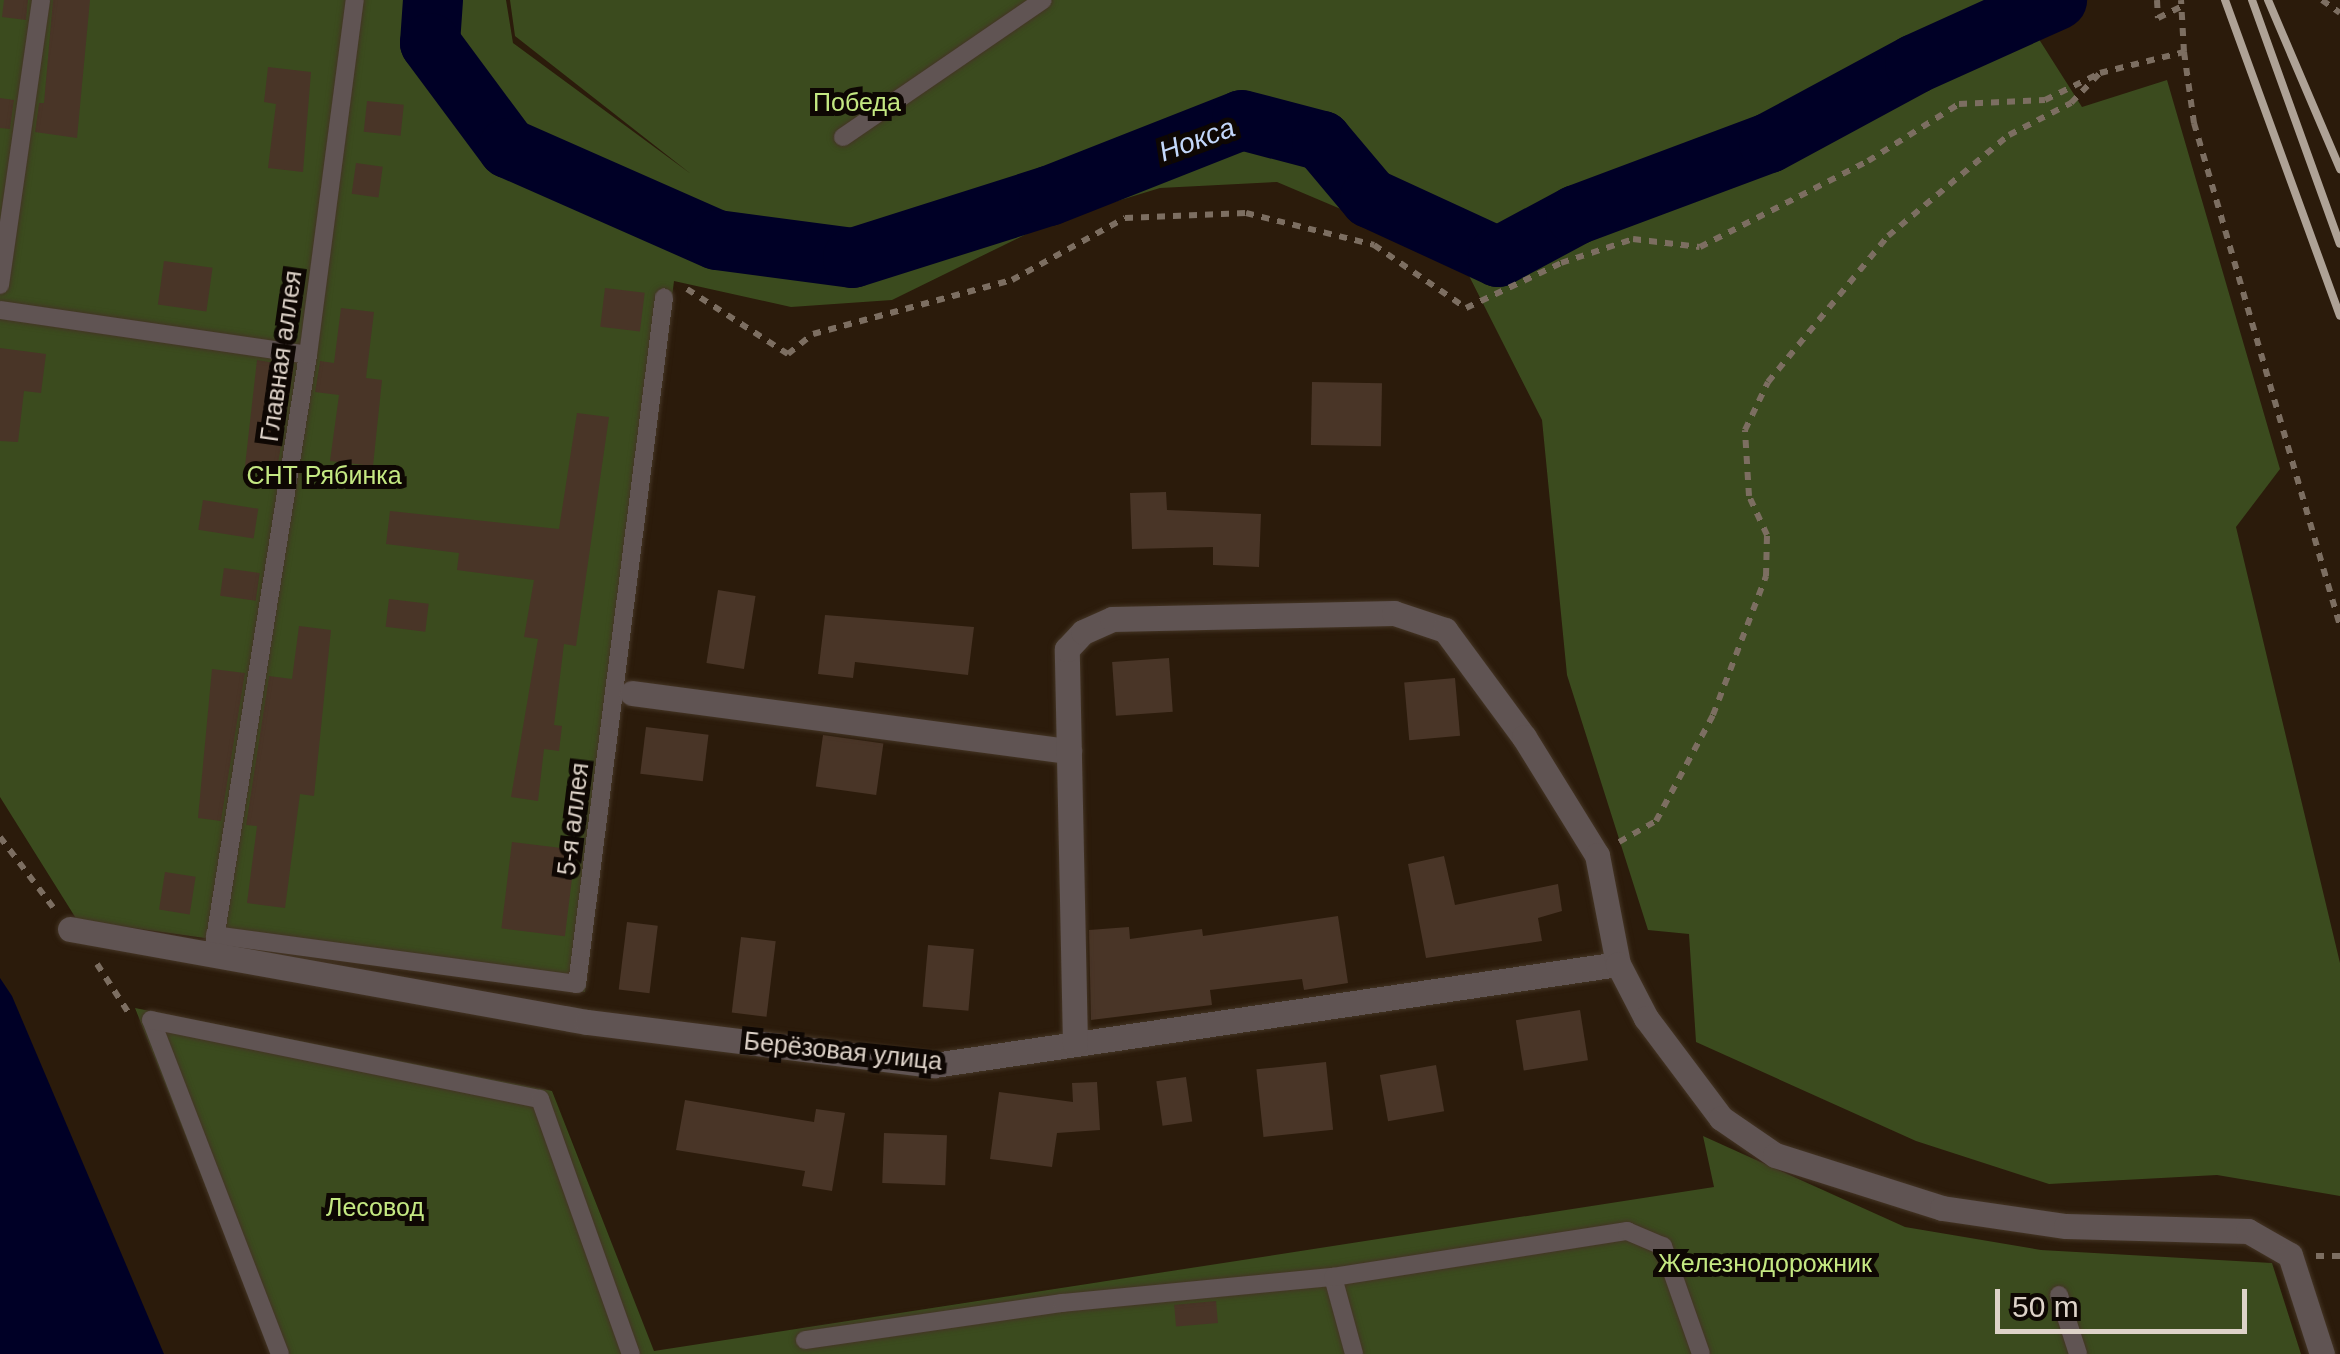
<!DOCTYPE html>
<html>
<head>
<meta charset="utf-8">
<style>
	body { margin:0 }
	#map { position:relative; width:2340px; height:1354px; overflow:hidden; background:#2b1b0b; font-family:Arial,sans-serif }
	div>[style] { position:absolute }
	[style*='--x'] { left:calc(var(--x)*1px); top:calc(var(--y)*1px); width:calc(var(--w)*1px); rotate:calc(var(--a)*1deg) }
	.green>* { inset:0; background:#3b4b1e }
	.water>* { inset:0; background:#000026 }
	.river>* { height:60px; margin:-30px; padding:0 30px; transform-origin:30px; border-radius:30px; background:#000026 }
	.building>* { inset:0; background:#493527; transform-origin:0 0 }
	.path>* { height:6px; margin-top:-3px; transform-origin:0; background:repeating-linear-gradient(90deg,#7c6e61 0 8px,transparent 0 16px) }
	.roads { filter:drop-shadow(0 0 2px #443525) drop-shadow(0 0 2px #443525) }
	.service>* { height:18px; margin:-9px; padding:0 9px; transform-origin:9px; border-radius:9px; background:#605453 }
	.minor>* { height:25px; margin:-12.5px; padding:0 12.5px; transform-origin:12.5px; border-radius:12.5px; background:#605453 }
	.rail>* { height:8px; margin:-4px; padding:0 4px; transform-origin:4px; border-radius:4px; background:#aea296 }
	span { translate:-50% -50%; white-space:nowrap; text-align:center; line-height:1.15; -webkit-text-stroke:10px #0e0703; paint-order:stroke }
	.park-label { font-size:25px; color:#c4e882 }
	.street-label { font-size:25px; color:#ddd2c8 }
	.water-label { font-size:28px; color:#c3d7fa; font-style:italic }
	.scale { position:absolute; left:1995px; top:1289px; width:252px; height:45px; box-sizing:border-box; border:5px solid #ddd2c8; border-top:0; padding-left:12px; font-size:30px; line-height:35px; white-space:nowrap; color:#ddd2c8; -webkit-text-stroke:8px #0e0703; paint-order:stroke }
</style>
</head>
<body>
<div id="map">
	<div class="green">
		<i style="clip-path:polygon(0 0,506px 0,513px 43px,691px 174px,515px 36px,510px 0,2014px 0,2082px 107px,2167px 80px,2280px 469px,2236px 527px,2340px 963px,2340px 1196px,2217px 1175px,2049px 1184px,1916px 1141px,1696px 1042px,1689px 934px,1648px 930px,1567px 675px,1542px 420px,1461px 260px,1277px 182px,1160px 188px,1055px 220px,892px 300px,791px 307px,674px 281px,585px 992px,77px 920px,0 797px)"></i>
		<i style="clip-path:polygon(135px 1008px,552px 1091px,654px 1351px,1714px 1187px,1703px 1136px,1905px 1227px,2041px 1250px,2272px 1263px,2301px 1354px,272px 1354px)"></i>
	</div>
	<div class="water">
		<i style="clip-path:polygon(0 978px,12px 996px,164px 1354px,0 1354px)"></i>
	</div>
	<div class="river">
		<i style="--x:433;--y:0;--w:43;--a:94"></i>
		<i style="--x:430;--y:43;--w:131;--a:53.4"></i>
		<i style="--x:508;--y:148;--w:228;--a:23.8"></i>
		<i style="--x:717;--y:240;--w:137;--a:7.5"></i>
		<i style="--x:853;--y:258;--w:206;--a:-17.6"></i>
		<i style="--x:1049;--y:196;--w:207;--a:-21.5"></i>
		<i style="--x:1242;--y:120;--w:83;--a:14.7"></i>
		<i style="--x:1322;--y:141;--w:75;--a:49.9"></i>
		<i style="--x:1370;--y:198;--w:141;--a:24.7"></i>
		<i style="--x:1498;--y:257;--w:89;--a:-28.3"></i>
		<i style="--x:1576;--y:215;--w:206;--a:-20.5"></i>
		<i style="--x:1769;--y:143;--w:166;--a:-28.4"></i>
		<i style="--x:1915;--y:64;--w:156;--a:-24.3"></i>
	</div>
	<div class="building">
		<i style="clip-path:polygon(4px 0,28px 0,26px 20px,2px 17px)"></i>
		<i style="clip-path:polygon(53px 0,90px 0,77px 138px,35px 132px,39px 103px,44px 103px)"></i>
		<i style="clip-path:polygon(268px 67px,311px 72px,303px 172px,268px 168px,276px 104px,264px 102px)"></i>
		<i style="clip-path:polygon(0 98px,14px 100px,10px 129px,0 128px)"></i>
		<i style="left:367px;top:101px;width:37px;height:31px;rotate:6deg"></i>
		<i style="left:356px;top:163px;width:27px;height:31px;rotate:8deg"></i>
		<i style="left:164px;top:261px;width:49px;height:44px;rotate:8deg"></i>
		<i style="left:605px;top:288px;width:40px;height:39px;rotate:7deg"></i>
		<i style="clip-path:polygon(341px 308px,374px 312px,366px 378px,382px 380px,373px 466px,330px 461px,339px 395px,315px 392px,320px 361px,334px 363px)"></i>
		<i style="clip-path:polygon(0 348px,46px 354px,41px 393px,24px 391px,18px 442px,0 441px)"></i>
		<i style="clip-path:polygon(257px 360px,294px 366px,277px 470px,245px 466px)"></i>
		<i style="left:1312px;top:382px;width:70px;height:63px;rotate:1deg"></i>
		<i style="clip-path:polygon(577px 413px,609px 417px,576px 646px,564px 644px,554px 725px,562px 726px,559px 751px,544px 749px,538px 801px,511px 797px,538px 639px,524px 637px,534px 580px,457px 570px,459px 553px,386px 544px,390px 511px,559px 529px)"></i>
		<i style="clip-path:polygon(1166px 492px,1167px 510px,1261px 514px,1259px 567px,1213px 565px,1213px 547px,1132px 549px,1130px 493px)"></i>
		<i style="left:203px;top:500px;width:56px;height:30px;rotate:9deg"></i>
		<i style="left:224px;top:568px;width:36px;height:28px;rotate:8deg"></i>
		<i style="left:718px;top:590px;width:38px;height:74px;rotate:9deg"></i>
		<i style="left:389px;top:599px;width:40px;height:28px;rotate:7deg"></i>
		<i style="clip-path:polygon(825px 615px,974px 627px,968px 675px,855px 662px,853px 678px,818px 674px)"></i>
		<i style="clip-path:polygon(299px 626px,331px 630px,314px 796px,300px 794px,285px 908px,247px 903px,257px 826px,246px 825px,269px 676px,292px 679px)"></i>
		<i style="left:1169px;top:658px;width:54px;height:57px;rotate:86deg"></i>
		<i style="clip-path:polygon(212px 669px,245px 673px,221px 821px,198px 818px)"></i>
		<i style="left:1455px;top:678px;width:58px;height:51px;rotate:85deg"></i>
		<i style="left:646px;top:727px;width:63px;height:47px;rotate:7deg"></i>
		<i style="left:823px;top:735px;width:61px;height:52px;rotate:8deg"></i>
		<i style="left:512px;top:842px;width:64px;height:87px;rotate:7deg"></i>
		<i style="clip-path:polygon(1444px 856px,1455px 905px,1558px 884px,1562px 911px,1538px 918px,1542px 941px,1426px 958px,1408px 864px)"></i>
		<i style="left:165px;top:872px;width:31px;height:38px;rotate:9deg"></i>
		<i style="clip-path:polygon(1338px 916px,1348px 983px,1304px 990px,1302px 979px,1210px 990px,1212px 1005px,1091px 1020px,1089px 930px,1129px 927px,1130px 939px,1202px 929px,1203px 936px)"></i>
		<i style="left:627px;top:922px;width:31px;height:68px;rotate:7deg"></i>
		<i style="left:741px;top:937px;width:35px;height:76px;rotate:7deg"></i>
		<i style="left:928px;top:945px;width:46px;height:62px;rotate:5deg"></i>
		<i style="left:1580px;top:1010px;width:51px;height:65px;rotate:81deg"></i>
		<i style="left:1326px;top:1062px;width:68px;height:70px;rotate:84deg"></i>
		<i style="left:1436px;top:1065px;width:47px;height:57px;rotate:80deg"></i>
		<i style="left:1186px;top:1077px;width:45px;height:30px;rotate:82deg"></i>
		<i style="clip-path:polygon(1097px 1082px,1100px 1130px,1057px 1133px,1052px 1167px,990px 1159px,999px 1092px,1073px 1102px,1072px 1083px)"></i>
		<i style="clip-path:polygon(685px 1100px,814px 1122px,816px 1109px,845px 1113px,832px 1191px,802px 1186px,805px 1171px,676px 1150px)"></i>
		<i style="left:884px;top:1133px;width:63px;height:50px;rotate:2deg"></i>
		<i style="left:1216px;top:1301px;width:22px;height:42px;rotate:85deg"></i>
	</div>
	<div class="path">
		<i style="--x:2157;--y:0;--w:18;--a:87"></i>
		<i style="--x:2158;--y:18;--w:25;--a:-26"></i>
		<i style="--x:2322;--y:0;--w:22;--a:36"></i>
		<i style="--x:2184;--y:52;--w:72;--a:82"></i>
		<i style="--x:2194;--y:123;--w:524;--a:73.81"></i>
		<i style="--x:687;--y:289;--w:120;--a:32.8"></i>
		<i style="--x:788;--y:354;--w:32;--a:-39"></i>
		<i style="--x:813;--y:334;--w:206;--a:-15.2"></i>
		<i style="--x:1012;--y:280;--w:129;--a:-28.8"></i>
		<i style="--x:1125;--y:218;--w:121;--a:-2.4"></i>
		<i style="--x:1246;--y:213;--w:132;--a:14"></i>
		<i style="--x:1374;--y:245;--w:112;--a:34.4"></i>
		<i style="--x:1466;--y:308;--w:105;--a:-25.3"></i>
		<i style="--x:1561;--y:263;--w:76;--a:-18.4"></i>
		<i style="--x:1633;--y:239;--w:67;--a:6.8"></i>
		<i style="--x:1700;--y:247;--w:189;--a:-27.1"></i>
		<i style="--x:1868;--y:161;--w:107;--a:-32.1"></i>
		<i style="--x:1959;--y:104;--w:86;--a:-2.7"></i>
		<i style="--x:2045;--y:100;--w:61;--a:-26.1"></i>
		<i style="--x:0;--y:837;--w:88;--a:52.9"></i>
		<i style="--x:1619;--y:842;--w:43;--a:-29.6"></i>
		<i style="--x:1656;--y:821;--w:120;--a:-61.7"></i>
		<i style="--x:1713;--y:715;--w:149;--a:-69.1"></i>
		<i style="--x:1766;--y:576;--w:41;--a:-88.6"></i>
		<i style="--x:1767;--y:535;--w:43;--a:-114.8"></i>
		<i style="--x:1749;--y:496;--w:66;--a:-93.5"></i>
		<i style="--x:1745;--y:430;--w:53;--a:-64.4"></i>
		<i style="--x:1768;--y:382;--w:189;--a:-50.6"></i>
		<i style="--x:1888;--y:236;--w:158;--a:-39.9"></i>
		<i style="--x:2009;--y:135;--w:70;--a:-27.3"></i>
		<i style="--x:2071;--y:103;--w:42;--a:-46"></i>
		<i style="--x:2100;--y:73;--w:87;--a:-14"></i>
		<i style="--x:2184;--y:52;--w:52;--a:-93.3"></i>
		<i style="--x:97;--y:964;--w:57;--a:57.1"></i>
		<i style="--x:2316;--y:1256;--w:24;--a:0"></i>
	</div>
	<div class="roads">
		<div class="service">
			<i style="--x:843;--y:137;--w:242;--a:-34.4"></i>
			<i style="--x:0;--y:285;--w:288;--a:-81.8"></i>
			<i style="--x:0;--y:310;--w:311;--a:8.3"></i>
			<i style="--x:215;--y:935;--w:365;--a:7.7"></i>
			<i style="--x:577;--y:984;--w:692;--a:-82.78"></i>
			<i style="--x:214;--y:945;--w:597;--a:-80.95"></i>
			<i style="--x:308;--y:355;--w:358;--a:-82.5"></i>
			<i style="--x:1333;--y:1277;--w:80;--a:74.7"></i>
			<i style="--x:2059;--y:1295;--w:62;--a:72.1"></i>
			<i style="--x:805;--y:1340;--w:260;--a:-8.2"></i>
			<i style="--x:1062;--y:1303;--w:272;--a:-5.5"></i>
			<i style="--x:1333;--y:1277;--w:298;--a:-8.9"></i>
			<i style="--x:1627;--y:1231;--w:39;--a:23"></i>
			<i style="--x:1663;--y:1246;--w:114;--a:70.6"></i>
			<i style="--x:280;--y:1354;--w:358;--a:-111.1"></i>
			<i style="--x:151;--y:1020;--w:397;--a:11.5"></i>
			<i style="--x:540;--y:1099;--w:271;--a:70.4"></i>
		</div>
		<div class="minor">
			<i style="--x:632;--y:693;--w:441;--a:7.6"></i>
			<i style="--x:70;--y:929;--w:525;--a:10.2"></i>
			<i style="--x:587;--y:1022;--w:350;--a:7.1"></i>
			<i style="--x:934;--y:1065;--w:691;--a:-8.4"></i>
			<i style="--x:1075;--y:1044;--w:395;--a:-91.2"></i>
			<i style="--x:1067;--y:649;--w:23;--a:-47"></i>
			<i style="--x:1083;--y:632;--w:32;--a:-24"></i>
			<i style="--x:1112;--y:619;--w:282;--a:-1.2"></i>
			<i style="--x:1394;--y:613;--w:54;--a:18.4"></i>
			<i style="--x:1445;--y:630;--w:133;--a:53.6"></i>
			<i style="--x:1524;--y:737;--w:139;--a:58.3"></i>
			<i style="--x:1597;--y:855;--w:111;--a:79.1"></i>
			<i style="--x:1618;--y:964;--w:61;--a:62.6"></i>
			<i style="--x:1646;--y:1018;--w:125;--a:53.1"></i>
			<i style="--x:1721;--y:1118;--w:65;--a:34.4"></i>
			<i style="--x:1775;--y:1155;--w:175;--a:17.6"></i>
			<i style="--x:1942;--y:1208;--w:125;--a:8.3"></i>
			<i style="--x:2066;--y:1226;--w:182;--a:1.6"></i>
			<i style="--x:2248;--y:1231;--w:48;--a:29.7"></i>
			<i style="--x:2290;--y:1255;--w:104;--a:72.1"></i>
		</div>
	</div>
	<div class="rail">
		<i style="--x:2225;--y:0;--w:336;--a:70"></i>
		<i style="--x:2252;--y:0;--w:259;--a:70.2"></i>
		<i style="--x:2268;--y:0;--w:184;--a:66.9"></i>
	</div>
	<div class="park-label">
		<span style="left:857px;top:102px">Победа</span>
		<span style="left:324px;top:475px">СНТ Рябинка</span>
		<span style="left:375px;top:1207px">Лесовод</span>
		<span style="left:1765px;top:1263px">Железнодорожник</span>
	</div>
	<div class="street-label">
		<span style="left:281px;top:356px;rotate:-82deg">Главная аллея</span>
		<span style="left:573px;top:819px;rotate:-83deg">5-я аллея</span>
		<span style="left:843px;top:1051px;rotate:6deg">Берёзовая улица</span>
	</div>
	<div class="water-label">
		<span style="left:1197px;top:140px;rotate:-20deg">Нокса</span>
	</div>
	<div class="scale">50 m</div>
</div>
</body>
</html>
